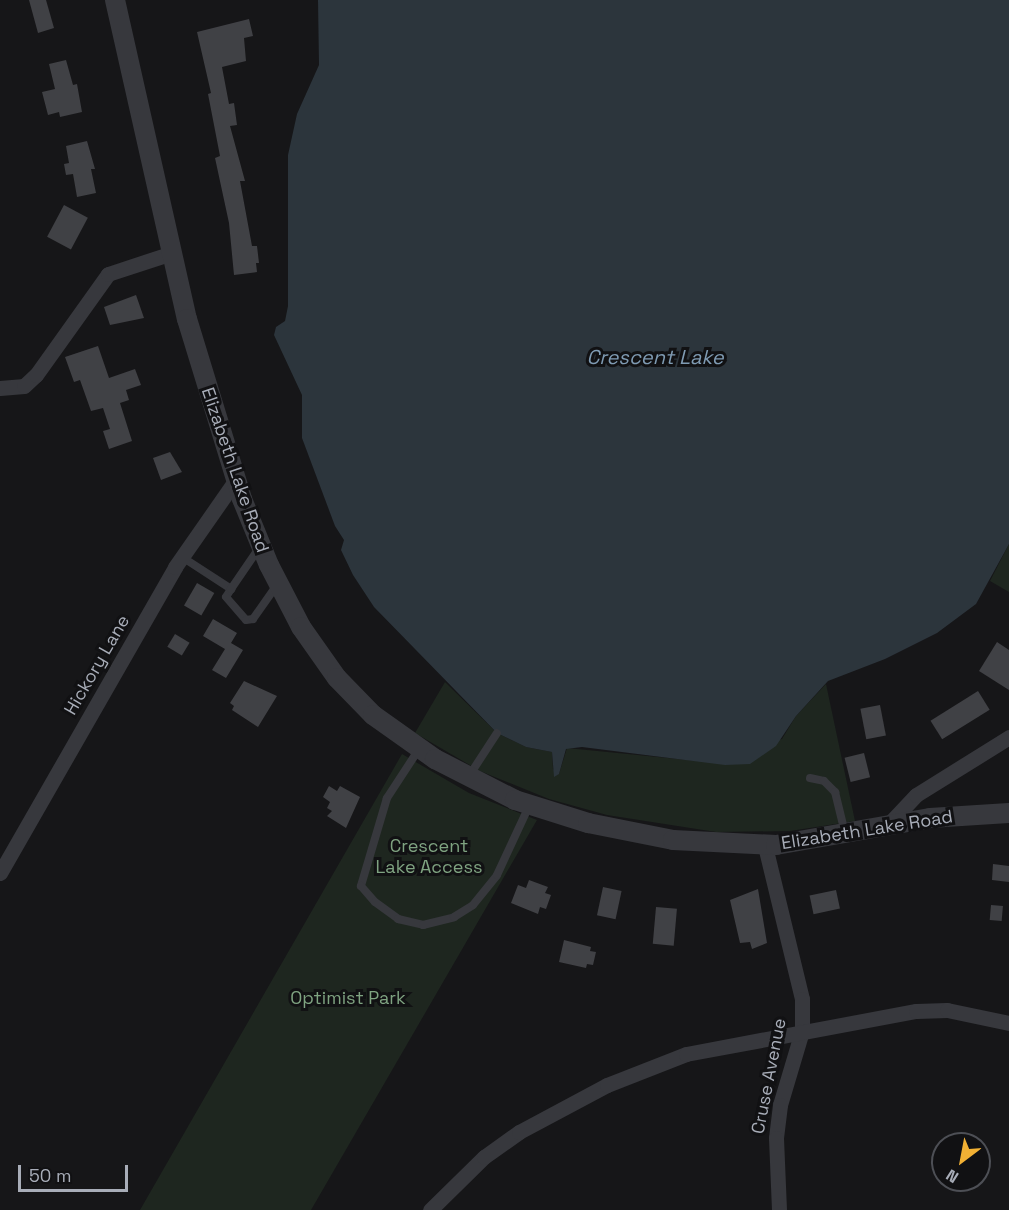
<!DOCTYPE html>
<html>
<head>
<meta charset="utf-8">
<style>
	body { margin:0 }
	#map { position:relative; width:1009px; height:1210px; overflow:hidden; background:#161618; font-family:"Space Grotesk",sans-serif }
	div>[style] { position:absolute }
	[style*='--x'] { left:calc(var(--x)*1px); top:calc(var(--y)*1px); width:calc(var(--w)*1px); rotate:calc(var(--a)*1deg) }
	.green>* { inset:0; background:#1e261f }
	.water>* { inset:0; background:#2c353c }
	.building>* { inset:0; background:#404145; transform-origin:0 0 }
	.service>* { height:8px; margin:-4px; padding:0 4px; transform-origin:4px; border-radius:4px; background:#37383d }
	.minor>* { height:15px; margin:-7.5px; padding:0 7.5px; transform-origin:7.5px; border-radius:7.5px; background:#37383d }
	.tertiary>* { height:20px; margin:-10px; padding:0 10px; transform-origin:10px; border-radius:10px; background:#37383d }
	span { translate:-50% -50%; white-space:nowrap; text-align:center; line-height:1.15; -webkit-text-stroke:6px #111113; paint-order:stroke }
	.street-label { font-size:18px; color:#a8adb8 }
	.park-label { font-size:18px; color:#7fa381 }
	.water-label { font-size:20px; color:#7f9bb3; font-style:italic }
	.north { position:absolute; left:931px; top:1132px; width:60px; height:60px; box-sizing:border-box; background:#111113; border:2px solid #4d4f55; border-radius:50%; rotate:212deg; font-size:16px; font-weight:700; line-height:24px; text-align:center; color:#a8adb8 }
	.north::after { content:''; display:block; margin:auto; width:21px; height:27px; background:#f2b134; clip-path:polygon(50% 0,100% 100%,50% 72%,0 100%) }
	.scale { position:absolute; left:18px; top:1165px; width:110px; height:27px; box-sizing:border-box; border:3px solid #a8adb8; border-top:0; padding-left:8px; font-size:18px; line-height:21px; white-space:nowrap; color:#a8adb8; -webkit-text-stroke:4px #111113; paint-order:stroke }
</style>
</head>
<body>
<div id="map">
	<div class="green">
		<i style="clip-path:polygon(1009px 544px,1009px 592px,990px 581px)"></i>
		<i style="clip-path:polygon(445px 682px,497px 733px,526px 747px,552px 752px,553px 769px,559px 774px,567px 748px,698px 761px,782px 739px,796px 716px,826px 684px,855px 821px,790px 831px,716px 832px,607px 815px,549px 799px,480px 771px,415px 733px)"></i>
		<i style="clip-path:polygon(402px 754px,469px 793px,537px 820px,311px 1210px,140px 1210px)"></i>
	</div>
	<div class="water">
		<i style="clip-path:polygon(318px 0,1009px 0,1009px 544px,976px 604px,937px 633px,885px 659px,828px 681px,796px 716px,776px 746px,750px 764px,725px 765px,582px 747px,566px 749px,559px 774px,554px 777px,552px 752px,526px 747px,497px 733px,374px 607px,353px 575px,341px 550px,344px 540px,335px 526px,302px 438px,302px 395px,274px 335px,276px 327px,285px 321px,288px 306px,288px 155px,297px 114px,319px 65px)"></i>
	</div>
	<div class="building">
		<i style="clip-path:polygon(29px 0,46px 0,54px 28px,38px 33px)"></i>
		<i style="clip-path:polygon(249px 19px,253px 36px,244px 38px,246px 61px,222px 67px,229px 104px,234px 103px,237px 125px,230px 126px,245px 181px,240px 181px,252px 246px,257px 246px,259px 263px,256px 263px,257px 272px,234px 275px,229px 223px,215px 158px,220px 156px,208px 94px,211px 93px,197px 32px)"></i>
		<i style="clip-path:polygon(66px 60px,73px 85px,77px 84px,82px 112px,60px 117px,59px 112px,48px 115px,42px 92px,55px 89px,49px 64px)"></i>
		<i style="clip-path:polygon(87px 141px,95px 169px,91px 169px,96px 193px,77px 197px,73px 174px,66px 175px,64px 164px,69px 163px,66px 146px)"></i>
		<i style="left:64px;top:205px;width:27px;height:36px;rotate:28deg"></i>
		<i style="clip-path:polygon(136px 295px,144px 318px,110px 325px,104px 307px)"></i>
		<i style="clip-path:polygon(98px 346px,109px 378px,135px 369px,141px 385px,126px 390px,129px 400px,120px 403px,132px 441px,109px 449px,103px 431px,110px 429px,103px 408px,91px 411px,80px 380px,74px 382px,65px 357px)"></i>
		<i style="clip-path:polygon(170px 452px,182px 472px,161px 480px,153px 458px)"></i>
		<i style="left:197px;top:583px;width:20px;height:26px;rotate:30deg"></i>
		<i style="clip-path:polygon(213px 619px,237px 633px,231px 643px,243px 650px,226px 678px,212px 670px,225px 649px,203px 636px)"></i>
		<i style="left:175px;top:634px;width:17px;height:15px;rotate:31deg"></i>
		<i style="clip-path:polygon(997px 642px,1009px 650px,1009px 690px,979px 671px)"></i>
		<i style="clip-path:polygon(244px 681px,277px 696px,258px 727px,232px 710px,234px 706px,230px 703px)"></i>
		<i style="left:978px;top:691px;width:22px;height:56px;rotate:58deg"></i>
		<i style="left:880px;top:705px;width:31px;height:20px;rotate:79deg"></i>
		<i style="left:864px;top:753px;width:25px;height:20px;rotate:76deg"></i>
		<i style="clip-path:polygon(329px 786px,337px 791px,340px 786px,360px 797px,346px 828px,327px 816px,332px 811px,327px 808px,330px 802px,323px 797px)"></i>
		<i style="clip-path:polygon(993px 864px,1009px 866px,1009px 882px,992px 880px)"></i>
		<i style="clip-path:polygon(529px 880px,548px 887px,545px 893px,551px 895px,546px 909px,540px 907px,538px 914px,511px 903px,518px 885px,526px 888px)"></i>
		<i style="left:603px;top:887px;width:19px;height:29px;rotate:12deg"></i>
		<i style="clip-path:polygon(758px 889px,767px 943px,752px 949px,750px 942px,740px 943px,730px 900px)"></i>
		<i style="left:836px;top:890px;width:19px;height:27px;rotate:78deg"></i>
		<i style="left:991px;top:905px;width:12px;height:15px;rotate:5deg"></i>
		<i style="left:656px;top:907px;width:21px;height:37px;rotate:5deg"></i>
		<i style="clip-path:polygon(564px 940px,591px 947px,590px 951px,596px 952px,593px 965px,587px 964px,586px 968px,559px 962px)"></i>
	</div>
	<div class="service">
		<i style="--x:182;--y:557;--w:59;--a:33.1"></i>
		<i style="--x:231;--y:589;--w:9;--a:122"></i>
		<i style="--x:226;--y:597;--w:30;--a:49"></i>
		<i style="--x:246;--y:620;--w:7;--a:-8"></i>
		<i style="--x:253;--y:619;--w:42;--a:-54.8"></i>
		<i style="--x:231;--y:589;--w:50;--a:-55.7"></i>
		<i style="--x:419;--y:749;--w:59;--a:123.1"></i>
		<i style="--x:387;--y:798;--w:92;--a:106.5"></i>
		<i style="--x:361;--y:886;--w:21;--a:49"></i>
		<i style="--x:375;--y:902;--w:29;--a:36"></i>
		<i style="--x:398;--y:919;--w:26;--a:13"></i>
		<i style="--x:423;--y:925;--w:32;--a:-14"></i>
		<i style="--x:454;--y:917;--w:22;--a:-32"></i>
		<i style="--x:473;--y:905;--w:38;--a:-51"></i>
		<i style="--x:497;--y:875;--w:76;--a:-65.1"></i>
		<i style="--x:469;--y:776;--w:51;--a:-56.9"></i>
		<i style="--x:810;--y:778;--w:14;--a:12"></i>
		<i style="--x:824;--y:781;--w:16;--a:45"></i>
		<i style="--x:835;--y:792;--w:42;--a:76.3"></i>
	</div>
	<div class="minor">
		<i style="--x:0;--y:388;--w:24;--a:-5"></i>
		<i style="--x:24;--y:386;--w:16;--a:-43"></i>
		<i style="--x:36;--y:375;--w:124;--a:-54.5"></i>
		<i style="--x:108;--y:274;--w:67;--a:-18.2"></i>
		<i style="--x:886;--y:827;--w:44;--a:-46.8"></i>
		<i style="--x:916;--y:795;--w:110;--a:-31.9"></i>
		<i style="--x:765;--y:846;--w:157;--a:76.4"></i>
		<i style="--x:802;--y:999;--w:32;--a:90"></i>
		<i style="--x:802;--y:1031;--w:77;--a:106.6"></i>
		<i style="--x:780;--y:1105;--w:33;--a:97"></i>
		<i style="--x:776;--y:1138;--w:72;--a:87.6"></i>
		<i style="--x:0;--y:873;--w:353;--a:-60.2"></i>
		<i style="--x:175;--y:567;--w:105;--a:-55.1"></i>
		<i style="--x:430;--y:1210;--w:76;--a:-44.5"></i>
		<i style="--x:484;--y:1157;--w:43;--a:-35.5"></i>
		<i style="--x:519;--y:1132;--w:100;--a:-28.1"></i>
		<i style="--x:607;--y:1085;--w:85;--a:-21.4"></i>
		<i style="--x:686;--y:1054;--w:234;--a:-10.6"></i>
		<i style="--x:916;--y:1011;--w:31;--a:-2"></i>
		<i style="--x:947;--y:1010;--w:63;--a:11.8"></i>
	</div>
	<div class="tertiary">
		<i style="--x:115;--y:0;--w:327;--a:77.3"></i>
		<i style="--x:187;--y:319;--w:188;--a:73"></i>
		<i style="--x:242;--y:499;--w:71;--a:67.8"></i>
		<i style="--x:269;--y:565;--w:70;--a:62.7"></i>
		<i style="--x:301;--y:627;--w:62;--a:54.8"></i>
		<i style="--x:337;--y:678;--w:52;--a:45.8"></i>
		<i style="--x:373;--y:715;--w:76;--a:35.4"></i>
		<i style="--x:435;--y:759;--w:90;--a:27.1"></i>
		<i style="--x:515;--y:800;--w:77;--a:17.5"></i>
		<i style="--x:588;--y:823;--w:87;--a:11.3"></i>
		<i style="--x:673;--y:840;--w:103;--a:2.8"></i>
		<i style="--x:776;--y:845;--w:156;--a:-9.9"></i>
		<i style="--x:930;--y:818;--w:79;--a:-3.6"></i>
	</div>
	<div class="street-label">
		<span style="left:235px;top:470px;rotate:71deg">Elizabeth Lake Road</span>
		<span style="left:97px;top:665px;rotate:-60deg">Hickory Lane</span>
		<span style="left:867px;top:830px;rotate:-9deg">Elizabeth Lake Road</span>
		<span style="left:769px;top:1076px;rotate:-79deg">Cruse Avenue</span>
	</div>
	<div class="park-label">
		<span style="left:429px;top:857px">Crescent<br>Lake Access</span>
		<span style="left:348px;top:998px">Optimist Park</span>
	</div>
	<div class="water-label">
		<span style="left:655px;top:357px">Crescent Lake</span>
	</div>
	<div class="north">N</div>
	<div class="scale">50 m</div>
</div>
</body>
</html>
